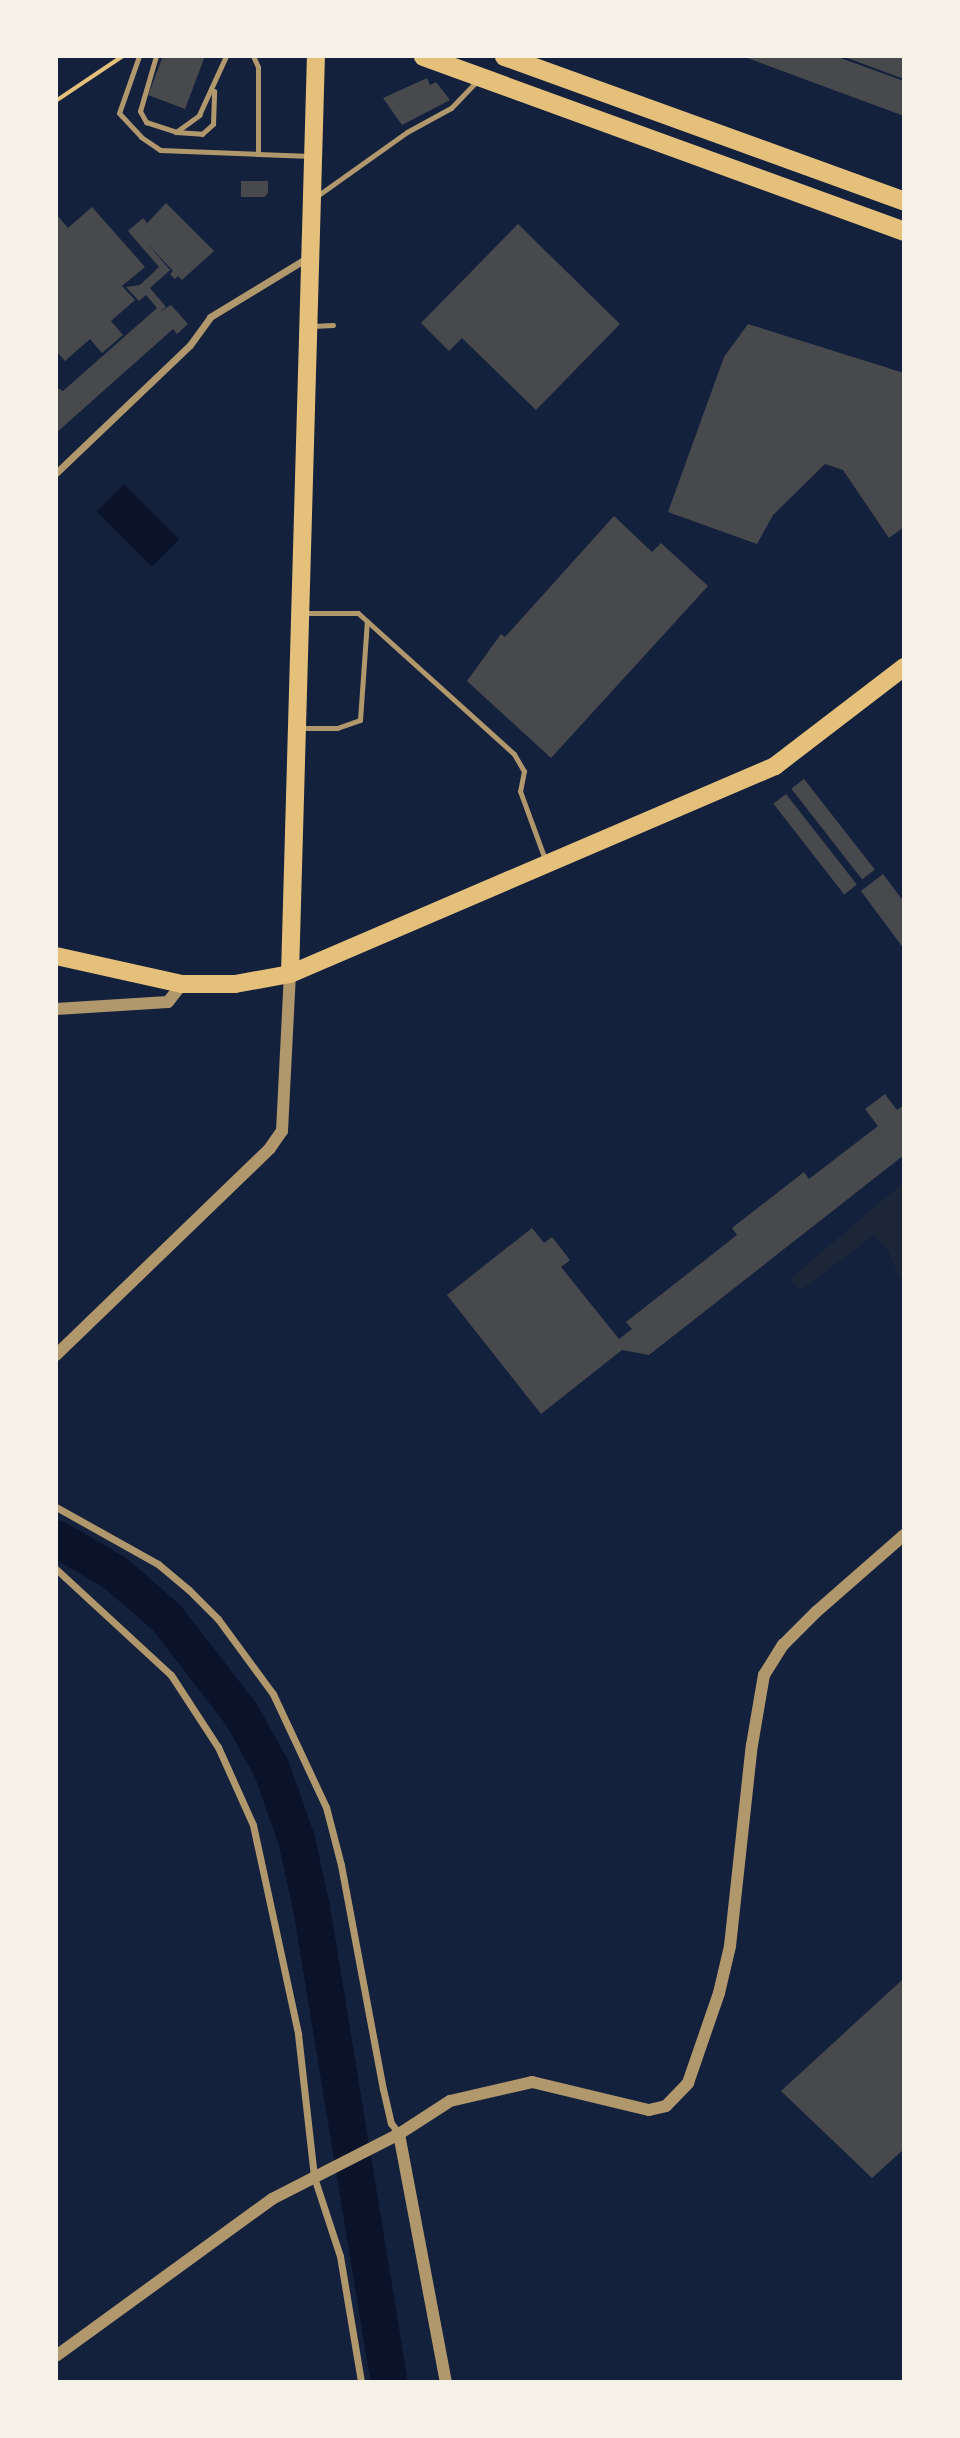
<!DOCTYPE html>
<html>
<head>
<meta charset="utf-8">
<style>
	body { margin:0 }
	#map { position:relative; width:960px; height:2438px; overflow:hidden; background:#14213d; font-family:Figtree,sans-serif }
	div>[style] { position:absolute }
	[style*='--x'] { left:calc(var(--x)*1px); top:calc(var(--y)*1px); width:calc(var(--w)*1px); rotate:calc(var(--a)*1deg) }
	.green>* { inset:0; background:#1d2539 }
	.water>* { inset:0; background:#0b132b; transform-origin:0 0 }
	.river>* { height:37px; margin:-18.5px; padding:0 18.5px; transform-origin:18.5px; border-radius:18.5px; background:#0b132b }
	.building>* { inset:0; background:#48494c; transform-origin:0 0 }
	.path>* { height:3.5px; margin:-1.75px; padding:0 1.75px; transform-origin:1.75px; border-radius:1.75px; background:#e5c07b }
	.service>* { height:5px; margin:-2.5px; padding:0 2.5px; transform-origin:2.5px; border-radius:2.5px; background:#b1986c }
	.minor>* { height:7px; margin:-3.5px; padding:0 3.5px; transform-origin:3.5px; border-radius:3.5px; background:#b1986c }
	.tertiary>* { height:12px; margin:-6px; padding:0 6px; transform-origin:6px; border-radius:6px; background:#b1986c }
	.primary>* { height:18px; margin:-9px; padding:0 9px; transform-origin:9px; border-radius:9px; background:#e5c07b }
	.trunk>* { height:19px; margin:-9.5px; padding:0 9.5px; transform-origin:9.5px; border-radius:9.5px; background:#e5c07b }
	span { translate:-50% -50%; white-space:nowrap; text-align:center; line-height:1.15; -webkit-text-stroke:6px #f6f1e7; paint-order:stroke }
	.frame { position:absolute; inset:0; border:58px solid #f6f1e7; pointer-events:none }
</style>
</head>
<body>
<div id="map">
	<div class="green">
		<i style="clip-path:polygon(904px 1182px,904px 1278px,900px 1279px,887px 1248px,873px 1236px,800px 1291px,790px 1279px)"></i>
	</div>
	<div class="water">
		<i style="left:124px;top:484px;width:78px;height:39px;rotate:45deg"></i>
	</div>
	<div class="river">
		<i style="--x:56;--y:1538;--w:67;--a:30.4"></i>
		<i style="--x:114;--y:1572;--w:69;--a:40.9"></i>
		<i style="--x:166;--y:1617;--w:123;--a:52.3"></i>
		<i style="--x:241;--y:1714;--w:62;--a:60.9"></i>
		<i style="--x:271;--y:1768;--w:75;--a:70.6"></i>
		<i style="--x:296;--y:1839;--w:70;--a:77.6"></i>
		<i style="--x:311;--y:1907;--w:481;--a:80.7"></i>
	</div>
	<div class="building">
		<i style="clip-path:polygon(163px 56px,205px 56px,185px 109px,148px 95px)"></i>
		<i style="clip-path:polygon(742px 56px,835px 56px,904px 81px,904px 116px)"></i>
		<i style="clip-path:polygon(842px 56px,904px 56px,904px 79px)"></i>
		<i style="clip-path:polygon(427px 78px,430px 85px,436px 82px,450px 100px,402px 125px,383px 98px)"></i>
		<i style="clip-path:polygon(241px 181px,268px 181px,268px 193px,265px 197px,241px 197px)"></i>
		<i style="clip-path:polygon(166px 203px,214px 251px,182px 280px,178px 276px,175px 279px,170px 274px,173px 271px,147px 243px,170px 270px,150px 288px,166px 307px,160px 312px,171px 305px,188px 324px,177px 334px,173px 329px,56px 433px,56px 387px,63px 391px,157px 308px,146px 295px,139px 301px,126px 287px,140px 285px,159px 267px,128px 231px,143px 218px,147px 223px,138px 233px)"></i>
		<i style="clip-path:polygon(92px 207px,145px 267px,122px 286px,135px 300px,111px 321px,123px 335px,102px 353px,90px 339px,65px 361px,56px 351px,56px 214px,68px 228px)"></i>
		<i style="clip-path:polygon(518px 224px,620px 324px,536px 410px,462px 338px,449px 351px,421px 323px)"></i>
		<i style="clip-path:polygon(748px 324px,904px 373px,904px 527px,889px 538px,843px 470px,825px 464px,773px 515px,757px 544px,668px 512px,724px 357px)"></i>
		<i style="clip-path:polygon(614px 516px,652px 552px,661px 543px,708px 586px,551px 758px,467px 681px,501px 634px,505px 637px)"></i>
		<i style="left:804px;top:779px;width:115px;height:16px;rotate:52deg"></i>
		<i style="left:786px;top:794px;width:115px;height:16px;rotate:52deg"></i>
		<i style="clip-path:polygon(883px 874px,904px 902px,904px 949px,861px 891px)"></i>
		<i style="clip-path:polygon(885px 1094px,897px 1110px,904px 1105px,904px 1155px,649px 1355px,622px 1350px,541px 1414px,447px 1295px,532px 1228px,544px 1243px,552px 1237px,570px 1260px,561px 1267px,619px 1339px,632px 1329px,626px 1322px,737px 1235px,732px 1228px,804px 1172px,809px 1179px,878px 1126px,865px 1109px)"></i>
		<i style="clip-path:polygon(902px 1980px,904px 2149px,872px 2178px,781px 2091px)"></i>
	</div>
	<div class="path">
		<i style="--x:56;--y:101;--w:81;--a:-33.9"></i>
	</div>
	<div class="service">
		<i style="--x:139;--y:56;--w:60;--a:109.3"></i>
		<i style="--x:119;--y:113;--w:33;--a:47"></i>
		<i style="--x:141;--y:137;--w:23;--a:34"></i>
		<i style="--x:160;--y:150;--w:98;--a:2.3"></i>
		<i style="--x:258;--y:154;--w:87;--a:-90"></i>
		<i style="--x:258;--y:67;--w:12;--a:-114"></i>
		<i style="--x:156;--y:56;--w:57;--a:106.2"></i>
		<i style="--x:140;--y:111;--w:13;--a:61"></i>
		<i style="--x:146;--y:122;--w:32;--a:18"></i>
		<i style="--x:176;--y:132;--w:29;--a:-36"></i>
		<i style="--x:199;--y:115;--w:65;--a:-65.4"></i>
		<i style="--x:176;--y:132;--w:26;--a:4"></i>
		<i style="--x:202;--y:134;--w:15;--a:-42"></i>
		<i style="--x:213;--y:124;--w:33;--a:-88"></i>
		<i style="--x:258;--y:154;--w:53;--a:2.2"></i>
		<i style="--x:317;--y:196;--w:110;--a:-35.4"></i>
		<i style="--x:407;--y:132;--w:50;--a:-28.6"></i>
		<i style="--x:451;--y:108;--w:36;--a:-46"></i>
		<i style="--x:313;--y:326;--w:20;--a:-3"></i>
		<i style="--x:302;--y:613;--w:56;--a:0"></i>
		<i style="--x:358;--y:613;--w:210;--a:42.1"></i>
		<i style="--x:514;--y:754;--w:20;--a:60"></i>
		<i style="--x:524;--y:771;--w:20;--a:101"></i>
		<i style="--x:520;--y:791;--w:76;--a:69.9"></i>
		<i style="--x:299;--y:728;--w:38;--a:0"></i>
		<i style="--x:337;--y:728;--w:24;--a:-19"></i>
		<i style="--x:360;--y:720;--w:99;--a:-86"></i>
	</div>
	<div class="minor">
		<i style="--x:56;--y:473;--w:185;--a:-43.7"></i>
		<i style="--x:190;--y:345;--w:34;--a:-54"></i>
		<i style="--x:210;--y:317;--w:114;--a:-31.3"></i>
		<i style="--x:56;--y:1507;--w:117;--a:29.2"></i>
		<i style="--x:158;--y:1564;--w:40;--a:40"></i>
		<i style="--x:189;--y:1590;--w:41;--a:45"></i>
		<i style="--x:218;--y:1619;--w:93;--a:53.7"></i>
		<i style="--x:273;--y:1694;--w:125;--a:64.9"></i>
		<i style="--x:326;--y:1807;--w:60;--a:75.5"></i>
		<i style="--x:341;--y:1865;--w:228;--a:79.4"></i>
		<i style="--x:383;--y:2089;--w:35;--a:77"></i>
		<i style="--x:391;--y:2123;--w:14;--a:54"></i>
		<i style="--x:56;--y:1569;--w:156;--a:42.7"></i>
		<i style="--x:171;--y:1675;--w:86;--a:56.9"></i>
		<i style="--x:218;--y:1747;--w:85;--a:65.8"></i>
		<i style="--x:253;--y:1825;--w:214;--a:77.8"></i>
		<i style="--x:298;--y:2034;--w:144;--a:83.6"></i>
		<i style="--x:314;--y:2177;--w:83;--a:71.8"></i>
		<i style="--x:340;--y:2256;--w:128;--a:80.5"></i>
	</div>
	<div class="tertiary">
		<i style="--x:56;--y:1009;--w:112;--a:-3.6"></i>
		<i style="--x:168;--y:1002;--w:23;--a:-52"></i>
		<i style="--x:56;--y:1355;--w:298;--a:-44"></i>
		<i style="--x:270;--y:1148;--w:21;--a:-55"></i>
		<i style="--x:282;--y:1131;--w:157;--a:-87.1"></i>
		<i style="--x:399;--y:2134;--w:252;--a:79.3"></i>
		<i style="--x:56;--y:2356;--w:267;--a:-36"></i>
		<i style="--x:272;--y:2199;--w:143;--a:-27.1"></i>
		<i style="--x:399;--y:2134;--w:61;--a:-32.9"></i>
		<i style="--x:450;--y:2101;--w:84;--a:-13"></i>
		<i style="--x:532;--y:2082;--w:120;--a:13.5"></i>
		<i style="--x:649;--y:2110;--w:17;--a:-13"></i>
		<i style="--x:666;--y:2106;--w:32;--a:-46"></i>
		<i style="--x:688;--y:2083;--w:95;--a:-71"></i>
		<i style="--x:719;--y:1993;--w:48;--a:-76.8"></i>
		<i style="--x:730;--y:1946;--w:202;--a:-83.8"></i>
		<i style="--x:752;--y:1745;--w:71;--a:-80.3"></i>
		<i style="--x:764;--y:1675;--w:36;--a:-58"></i>
		<i style="--x:783;--y:1645;--w:47;--a:-45"></i>
		<i style="--x:816;--y:1612;--w:117;--a:-41.2"></i>
	</div>
	<div class="primary">
		<i style="--x:56;--y:956;--w:129;--a:12.5"></i>
		<i style="--x:182;--y:984;--w:53;--a:0"></i>
		<i style="--x:235;--y:984;--w:56;--a:-10.3"></i>
		<i style="--x:290;--y:974;--w:528;--a:-23.21"></i>
		<i style="--x:775;--y:766;--w:163;--a:-37.5"></i>
		<i style="--x:290;--y:974;--w:918;--a:-88.38"></i>
	</div>
	<div class="trunk">
		<i style="--x:423;--y:56;--w:512;--a:19.99"></i>
		<i style="--x:504;--y:56;--w:425;--a:19.9"></i>
	</div>
	<div class="frame"></div>
</div>
</body>
</html>
